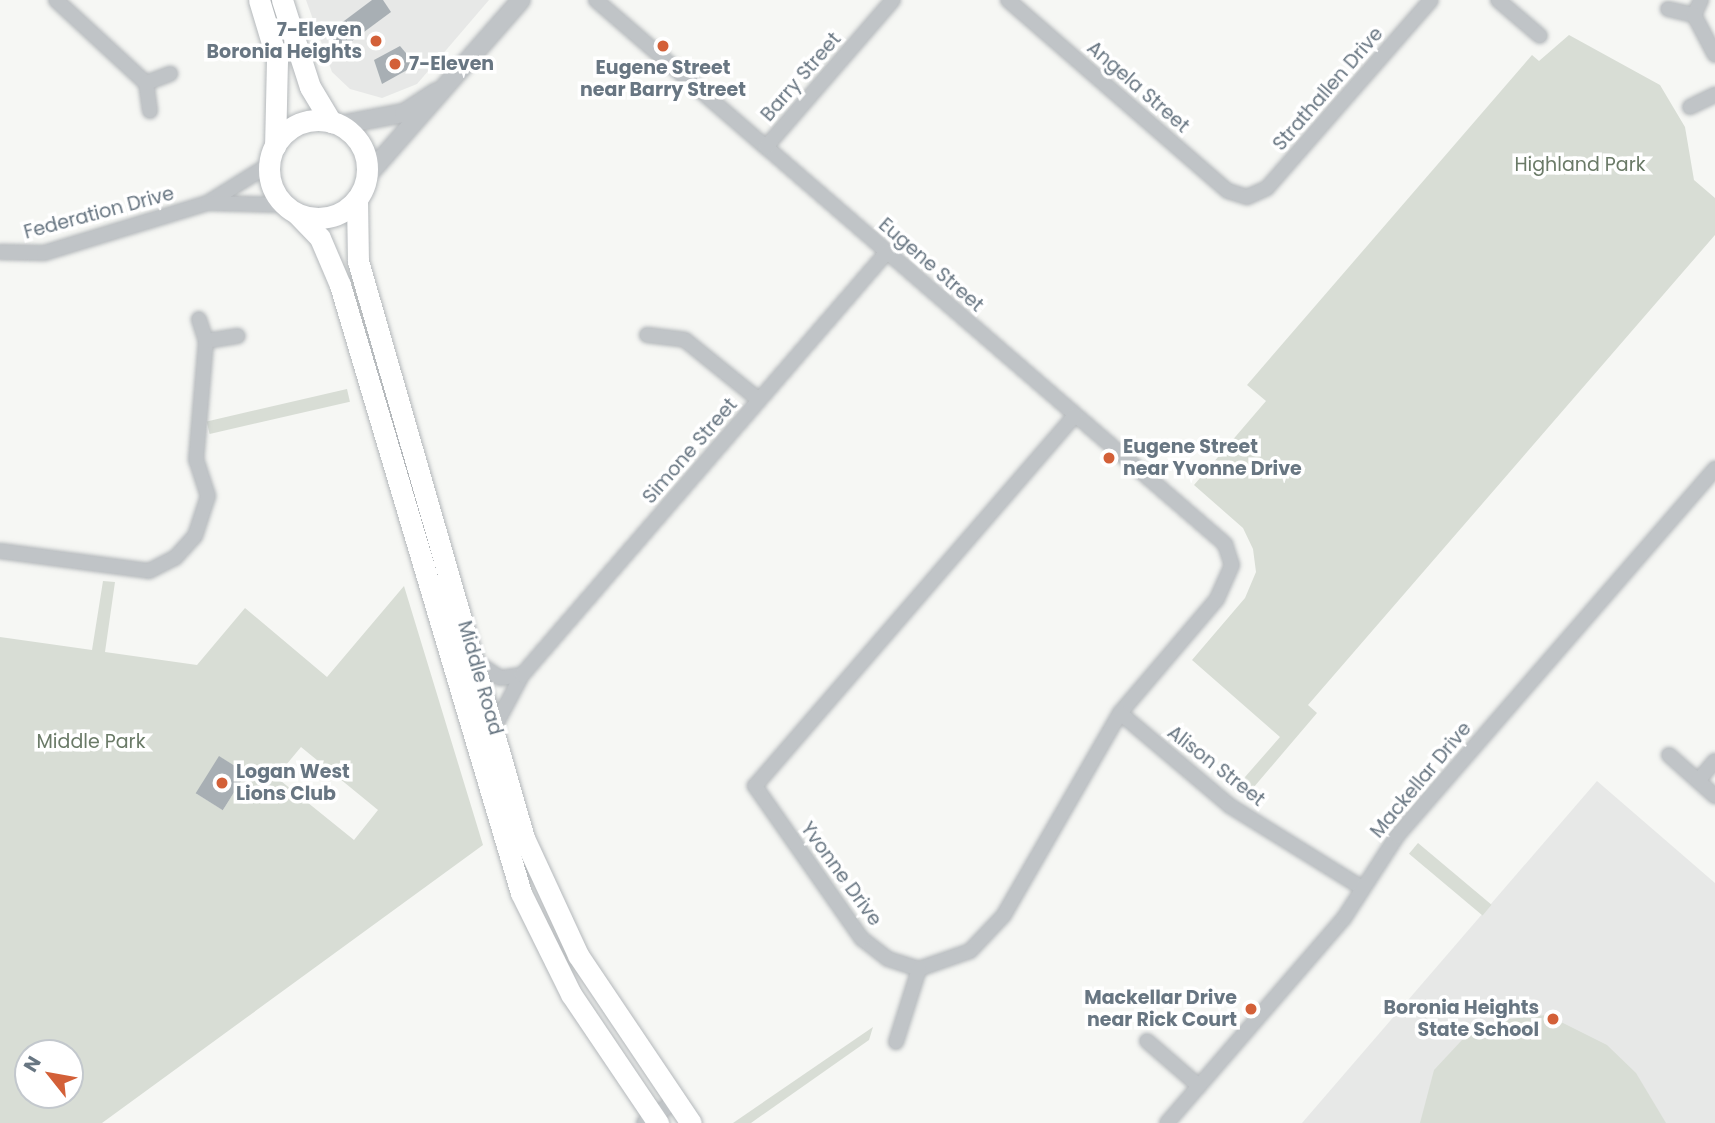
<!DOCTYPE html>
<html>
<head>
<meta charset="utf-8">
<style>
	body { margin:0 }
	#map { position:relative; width:1715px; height:1123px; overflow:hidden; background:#f6f7f4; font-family:Poppins,sans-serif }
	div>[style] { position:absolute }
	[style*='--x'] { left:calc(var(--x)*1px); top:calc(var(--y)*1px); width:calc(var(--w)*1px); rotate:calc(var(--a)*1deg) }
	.built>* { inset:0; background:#e7e8e7 }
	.green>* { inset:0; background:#d8ddd5; transform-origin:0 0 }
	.building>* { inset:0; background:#a8afb4; transform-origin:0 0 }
	.roads { filter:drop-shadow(0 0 2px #b4b8bb) drop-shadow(0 0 2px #b4b8bb) }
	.minor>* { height:14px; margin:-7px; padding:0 7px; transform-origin:7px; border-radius:7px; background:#c0c4c7 }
	.tertiary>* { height:18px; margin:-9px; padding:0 9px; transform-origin:9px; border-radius:9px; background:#c0c4c7 }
	.primary>* { height:21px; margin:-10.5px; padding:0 10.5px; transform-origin:10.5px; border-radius:10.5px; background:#fff }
	.primary>.ring { margin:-10.5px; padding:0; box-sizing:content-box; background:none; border:21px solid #fff; border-radius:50% }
	.dots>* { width:19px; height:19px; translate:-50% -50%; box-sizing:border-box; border:4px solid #fff; border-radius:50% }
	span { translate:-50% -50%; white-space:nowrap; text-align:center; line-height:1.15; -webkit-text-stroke:7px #fff; paint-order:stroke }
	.poi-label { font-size:19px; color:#687682; font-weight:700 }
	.right { translate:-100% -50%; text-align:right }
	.left { translate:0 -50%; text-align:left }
	.street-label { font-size:19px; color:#687682 }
	.park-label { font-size:19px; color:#6a7a67 }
	.north { position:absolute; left:14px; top:1039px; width:70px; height:70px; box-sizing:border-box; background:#fff; border:2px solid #c3c8cd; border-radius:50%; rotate:301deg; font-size:19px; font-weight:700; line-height:28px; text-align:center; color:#687682 }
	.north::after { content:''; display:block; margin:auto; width:24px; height:32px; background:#d36038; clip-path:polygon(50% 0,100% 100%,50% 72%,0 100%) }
</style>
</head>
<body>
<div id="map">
	<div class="built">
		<i style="clip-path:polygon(306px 0,489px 0,417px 84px,382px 98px,350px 89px,332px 72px)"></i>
		<i style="clip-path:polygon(1597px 781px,1715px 883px,1715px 1123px,1302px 1123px)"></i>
	</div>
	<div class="green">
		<i style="clip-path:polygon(1569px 35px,1660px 85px,1685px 127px,1694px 180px,1715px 198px,1715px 235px,1308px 705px,1317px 713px,1248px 794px,1238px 785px,1280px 737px,1192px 660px,1245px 598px,1256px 572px,1253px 549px,1243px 528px,1194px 485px,1266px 401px,1247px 385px,1532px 55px,1539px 61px)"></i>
		<i style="left:347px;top:389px;width:13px;height:144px;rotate:77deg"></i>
		<i style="clip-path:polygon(evenodd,103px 581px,115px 582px,105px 652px,197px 665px,245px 608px,327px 677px,404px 586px,483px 845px,102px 1123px,0 1123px,0 637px,92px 650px,103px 581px,301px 747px,378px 810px,354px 840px,276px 777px,301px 747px,103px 581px,220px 757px,246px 773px,223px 810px,197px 794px,220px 757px,103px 581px,28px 1053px,70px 1053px,70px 1095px,28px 1095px,28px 1053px)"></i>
		<i style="left:1418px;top:843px;width:96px;height:14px;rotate:40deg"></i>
		<i style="clip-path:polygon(1547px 1015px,1607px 1045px,1636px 1073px,1666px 1123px,1420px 1123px,1434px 1070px,1462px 1040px,1498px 1020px)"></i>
		<i style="clip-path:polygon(873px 1027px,869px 1040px,751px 1123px,733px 1123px)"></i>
	</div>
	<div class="building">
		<i style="clip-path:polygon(372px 0,383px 0,391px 12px,341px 49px,328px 33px)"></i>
		<i style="clip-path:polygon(400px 46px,416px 65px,382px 84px,374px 60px)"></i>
		<i style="left:219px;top:756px;width:32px;height:44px;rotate:32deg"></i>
	</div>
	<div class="roads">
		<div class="minor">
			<i style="--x:56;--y:0;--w:122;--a:42.7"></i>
			<i style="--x:596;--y:0;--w:225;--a:40.9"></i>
			<i style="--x:766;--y:147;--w:607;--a:40.86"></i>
			<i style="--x:1225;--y:544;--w:22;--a:72"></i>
			<i style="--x:1232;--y:565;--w:37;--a:114"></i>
			<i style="--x:1217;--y:599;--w:150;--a:130.4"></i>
			<i style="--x:1120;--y:713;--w:233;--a:119.9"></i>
			<i style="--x:1004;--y:915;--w:50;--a:133.4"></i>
			<i style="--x:970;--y:951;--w:54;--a:160.6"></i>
			<i style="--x:919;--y:969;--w:33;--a:-162"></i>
			<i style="--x:888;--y:959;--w:33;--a:-142"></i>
			<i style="--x:862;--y:939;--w:187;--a:-125"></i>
			<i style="--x:755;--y:786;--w:490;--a:-49.2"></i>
			<i style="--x:1008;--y:0;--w:291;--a:41"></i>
			<i style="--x:1228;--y:191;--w:20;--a:18"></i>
			<i style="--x:1247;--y:197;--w:22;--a:-24"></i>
			<i style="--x:1267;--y:188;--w:249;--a:-48.9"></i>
			<i style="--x:1498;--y:0;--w:55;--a:40.6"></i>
			<i style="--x:1668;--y:9;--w:27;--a:13"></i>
			<i style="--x:1694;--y:15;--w:17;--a:-65"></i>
			<i style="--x:1694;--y:15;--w:45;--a:62.3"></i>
			<i style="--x:1690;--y:107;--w:28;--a:-26"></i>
			<i style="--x:150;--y:111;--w:28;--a:-98"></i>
			<i style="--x:146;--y:83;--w:26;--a:-21"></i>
			<i style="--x:766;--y:147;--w:194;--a:-49.2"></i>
			<i style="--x:209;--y:202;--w:72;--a:-31.9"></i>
			<i style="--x:0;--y:252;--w:44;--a:1.3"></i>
			<i style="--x:44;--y:253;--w:171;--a:-17"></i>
			<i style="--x:208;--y:203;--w:77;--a:1.5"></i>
			<i style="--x:647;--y:335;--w:38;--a:7"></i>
			<i style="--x:685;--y:340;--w:95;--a:39"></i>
			<i style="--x:206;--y:341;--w:32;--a:-9"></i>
			<i style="--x:0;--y:551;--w:150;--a:7.6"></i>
			<i style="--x:149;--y:571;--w:29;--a:-27"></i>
			<i style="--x:175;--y:558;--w:30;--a:-48"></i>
			<i style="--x:195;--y:536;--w:42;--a:-72"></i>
			<i style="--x:208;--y:496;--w:38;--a:-108"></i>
			<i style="--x:196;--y:460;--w:119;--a:-85.2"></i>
			<i style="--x:206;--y:341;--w:23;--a:-108"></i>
			<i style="--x:475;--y:661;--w:30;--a:34"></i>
			<i style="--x:500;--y:678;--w:22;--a:-8"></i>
			<i style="--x:1120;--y:713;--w:144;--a:40.2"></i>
			<i style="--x:1230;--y:806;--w:155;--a:31.8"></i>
			<i style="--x:494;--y:728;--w:60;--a:-62.2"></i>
			<i style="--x:522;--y:675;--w:559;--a:-49.21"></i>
			<i style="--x:1669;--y:755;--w:62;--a:41.7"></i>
			<i style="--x:1698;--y:781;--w:26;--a:-50"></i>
			<i style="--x:1147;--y:1041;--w:69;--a:40.9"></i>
			<i style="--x:896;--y:1042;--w:77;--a:-72.5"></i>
			<i style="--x:644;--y:1123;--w:38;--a:-35"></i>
			<i style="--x:1167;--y:1123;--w:271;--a:-49.2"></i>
			<i style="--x:1344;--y:918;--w:98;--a:-57.1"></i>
			<i style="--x:1397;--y:836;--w:486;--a:-49.1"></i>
		</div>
		<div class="tertiary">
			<i style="--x:339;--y:125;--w:66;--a:-10.5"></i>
			<i style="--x:404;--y:113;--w:38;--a:-33"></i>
			<i style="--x:366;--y:177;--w:235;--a:-48.8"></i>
		</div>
		<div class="primary">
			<i style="--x:259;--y:0;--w:63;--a:73.3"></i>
			<i style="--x:277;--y:60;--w:86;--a:91.3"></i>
			<i style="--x:282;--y:0;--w:91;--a:72.2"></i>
			<i style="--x:310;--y:87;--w:41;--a:59"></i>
			<i class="ring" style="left:269px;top:120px;width:77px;height:77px"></i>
			<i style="--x:357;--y:199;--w:62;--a:89.1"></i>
			<i style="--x:358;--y:261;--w:600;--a:73.95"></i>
			<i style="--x:524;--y:838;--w:129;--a:65.2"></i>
			<i style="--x:578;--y:955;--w:202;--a:56.1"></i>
			<i style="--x:297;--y:214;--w:33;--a:46"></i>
			<i style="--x:320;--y:238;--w:51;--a:66.9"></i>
			<i style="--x:340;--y:285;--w:634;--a:73.42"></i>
			<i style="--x:521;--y:893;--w:113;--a:63.7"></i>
			<i style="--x:571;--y:994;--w:156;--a:56"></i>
		</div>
	</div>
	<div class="dots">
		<i style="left:376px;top:41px;background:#d36038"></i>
		<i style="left:663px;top:46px;background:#d36038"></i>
		<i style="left:395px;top:64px;background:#d36038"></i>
		<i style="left:1109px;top:458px;background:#d36038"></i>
		<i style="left:222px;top:783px;background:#d36038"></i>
		<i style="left:1251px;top:1009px;background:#d36038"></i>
		<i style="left:1553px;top:1019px;background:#d36038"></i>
	</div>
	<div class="poi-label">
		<span class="right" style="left:362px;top:41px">7-Eleven<br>Boronia Heights</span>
		<span class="left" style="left:409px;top:64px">7-Eleven</span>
		<span style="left:663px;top:79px">Eugene Street<br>near Barry Street</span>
		<span class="left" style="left:1123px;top:458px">Eugene Street<br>near Yvonne Drive</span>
		<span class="left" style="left:236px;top:783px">Logan West<br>Lions Club</span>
		<span class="right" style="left:1237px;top:1009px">Mackellar Drive<br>near Rick Court</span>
		<span class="right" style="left:1539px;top:1019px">Boronia Heights<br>State School</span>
	</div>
	<div class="street-label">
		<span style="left:801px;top:77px;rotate:-49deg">Barry Street</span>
		<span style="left:1138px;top:87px;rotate:41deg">Angela Street</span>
		<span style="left:1328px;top:89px;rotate:-49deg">Strathallen Drive</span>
		<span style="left:99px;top:213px;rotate:-15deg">Federation Drive</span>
		<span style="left:931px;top:265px;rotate:41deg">Eugene Street</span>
		<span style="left:690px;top:451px;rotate:-49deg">Simone Street</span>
		<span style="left:480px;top:678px;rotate:74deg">Middle Road</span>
		<span style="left:1216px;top:766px;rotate:38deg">Alison Street</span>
		<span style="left:1421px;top:780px;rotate:-50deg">Mackellar Drive</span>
		<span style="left:841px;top:874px;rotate:54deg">Yvonne Drive</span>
	</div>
	<div class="park-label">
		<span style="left:1580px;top:165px">Highland Park</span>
		<span style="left:91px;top:742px">Middle Park</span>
	</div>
	<div class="north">N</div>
</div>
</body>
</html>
